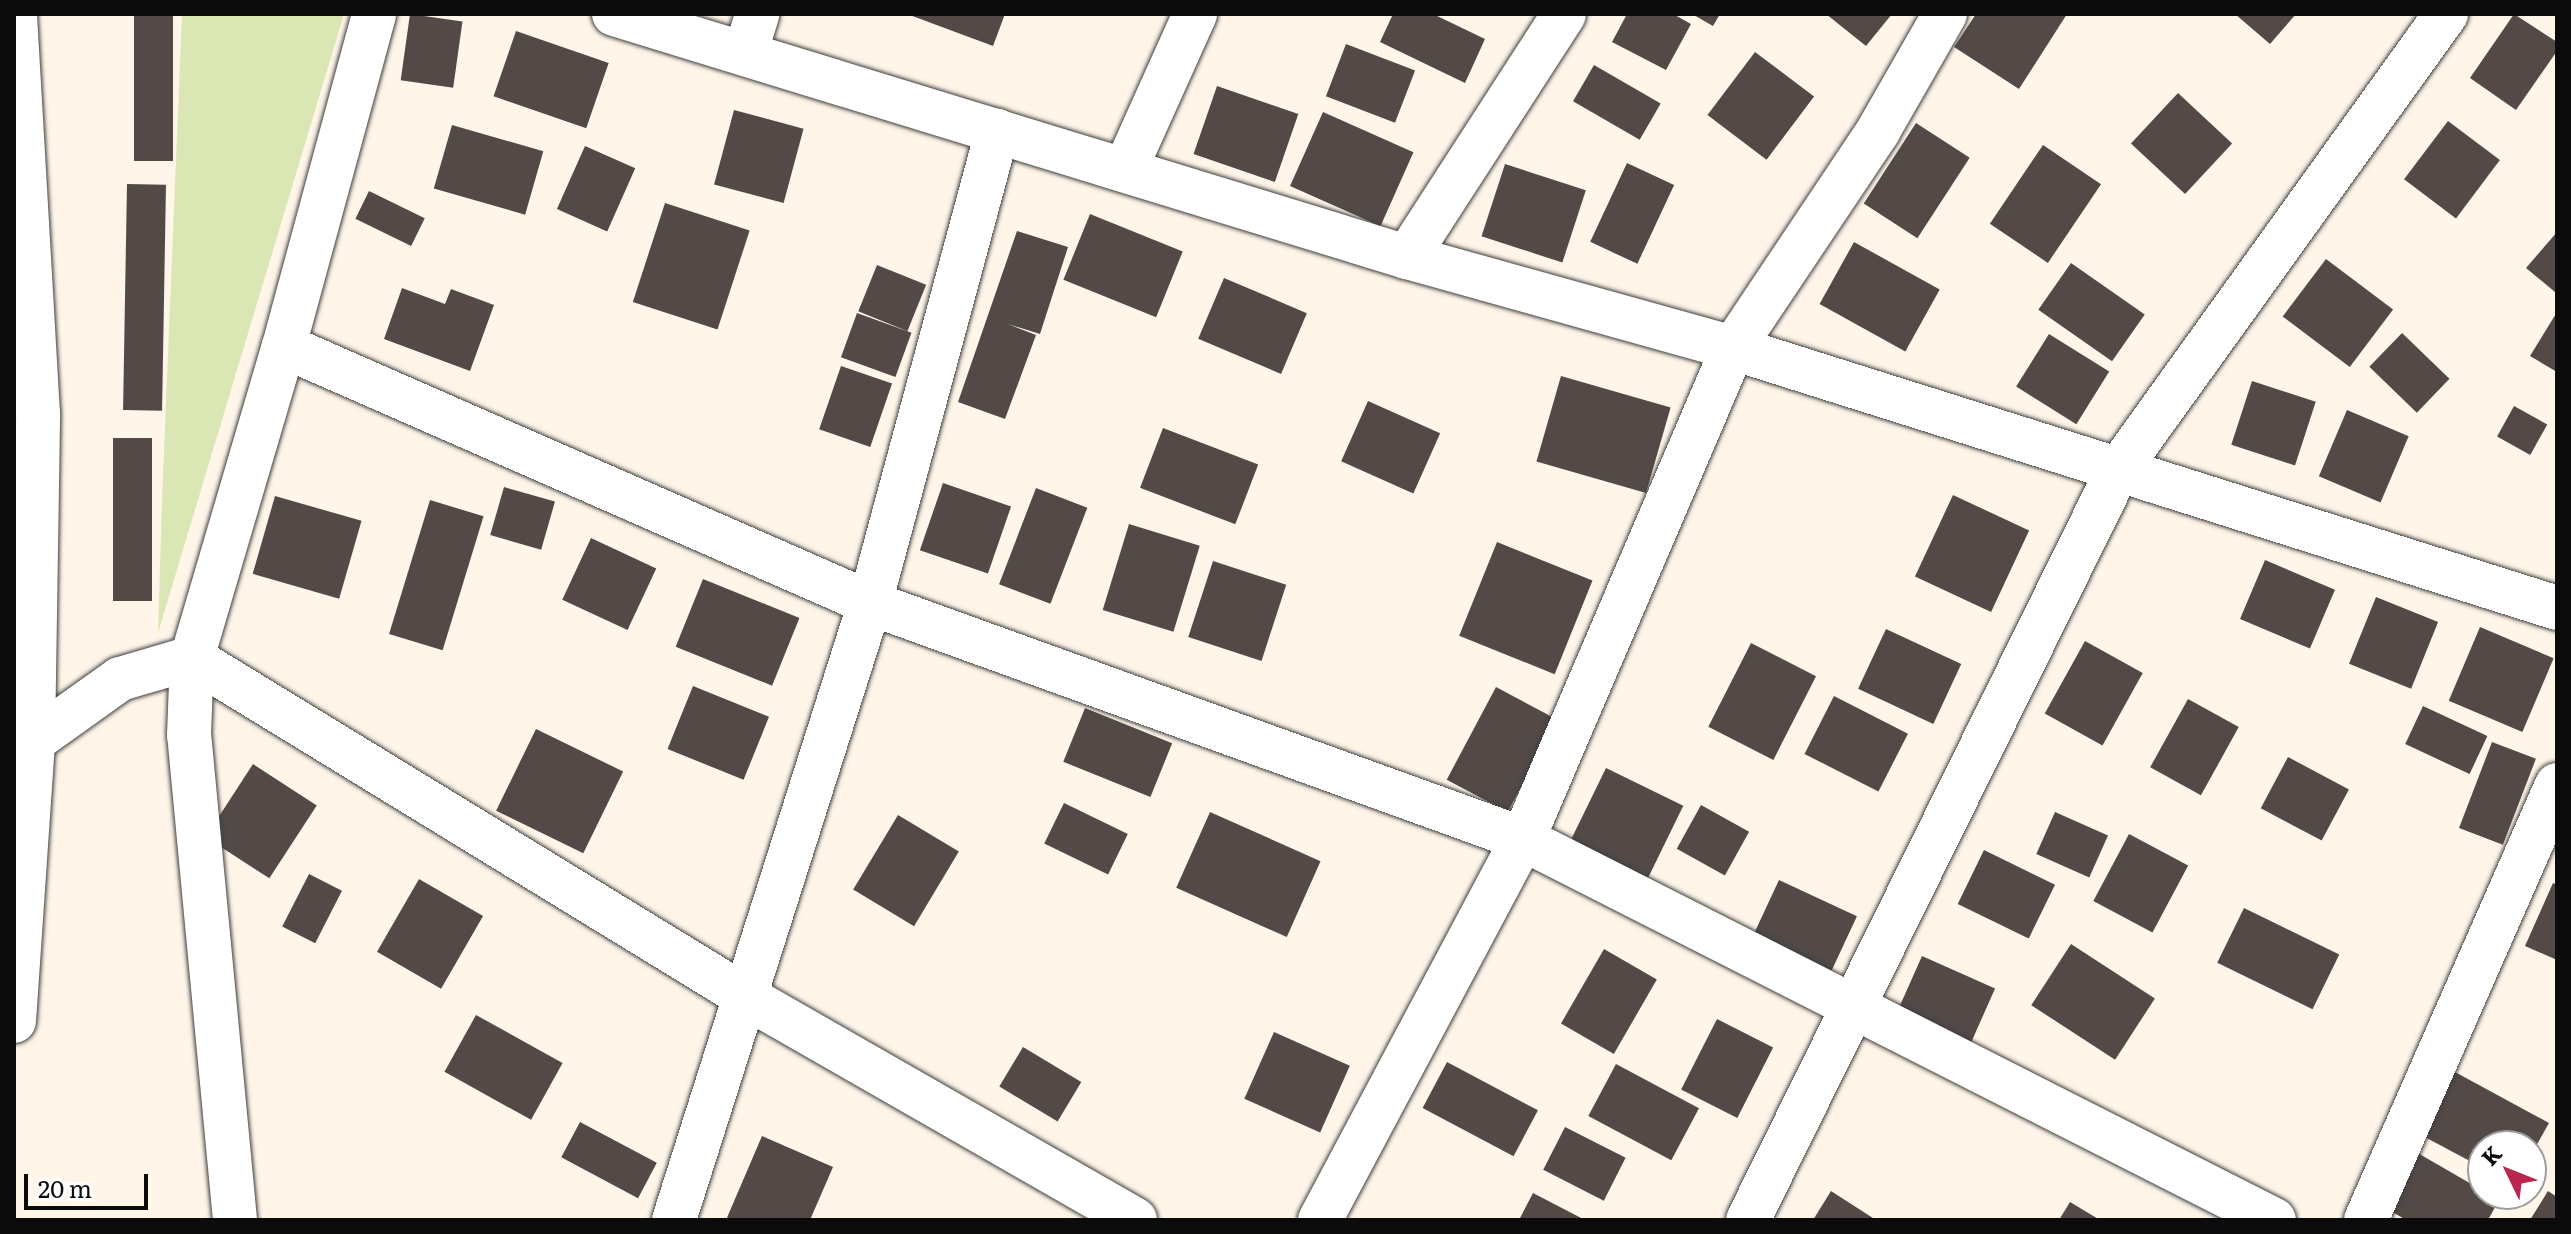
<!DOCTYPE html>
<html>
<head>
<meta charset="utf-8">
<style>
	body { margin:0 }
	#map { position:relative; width:2571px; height:1234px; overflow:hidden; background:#fff6e9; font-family:Literata,serif }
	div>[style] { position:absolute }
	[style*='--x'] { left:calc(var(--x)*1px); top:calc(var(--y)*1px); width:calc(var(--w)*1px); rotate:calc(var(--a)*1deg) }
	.green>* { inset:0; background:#dae7b5 }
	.building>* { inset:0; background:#534a48; transform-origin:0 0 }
	.roads { filter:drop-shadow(0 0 2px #3e3e3e) drop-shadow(0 0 2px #3e3e3e) }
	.minor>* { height:44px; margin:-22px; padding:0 22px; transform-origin:22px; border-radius:22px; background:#fff }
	span { translate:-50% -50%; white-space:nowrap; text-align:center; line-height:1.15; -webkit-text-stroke:8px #fff; paint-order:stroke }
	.frame { position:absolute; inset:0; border:16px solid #0b0b0b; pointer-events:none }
	.north { position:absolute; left:2467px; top:1130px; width:80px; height:80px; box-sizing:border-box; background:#fff; border:2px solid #9d9d9d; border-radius:50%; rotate:313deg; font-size:22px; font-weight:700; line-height:32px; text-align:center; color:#0b0b0b }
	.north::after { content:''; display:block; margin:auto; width:28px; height:36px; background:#b7274e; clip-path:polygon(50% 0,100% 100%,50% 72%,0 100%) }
	.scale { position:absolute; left:24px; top:1174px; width:124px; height:36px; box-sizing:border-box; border:4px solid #0b0b0b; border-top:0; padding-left:10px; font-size:24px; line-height:28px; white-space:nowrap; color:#0b0b0b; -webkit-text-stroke:6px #fff; paint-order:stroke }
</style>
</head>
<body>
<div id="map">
	<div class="green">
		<i style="clip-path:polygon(182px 14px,344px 14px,158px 633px,162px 500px)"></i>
	</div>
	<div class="building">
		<i style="left:134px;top:14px;width:39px;height:147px"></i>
		<i style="left:410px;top:14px;width:53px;height:67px;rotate:8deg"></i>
		<i style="clip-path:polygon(907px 14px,1005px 14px,993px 46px)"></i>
		<i style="clip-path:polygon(1393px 14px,1433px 14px,1485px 39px,1465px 83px,1380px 42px)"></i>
		<i style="clip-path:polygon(1627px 14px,1673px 14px,1691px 24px,1666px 70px,1612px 42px)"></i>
		<i style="clip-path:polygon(1692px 14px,1720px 14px,1713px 26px)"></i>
		<i style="clip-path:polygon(1826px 14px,1892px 14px,1866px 46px)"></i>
		<i style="clip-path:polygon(1976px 14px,2067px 14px,2019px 89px,1954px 47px)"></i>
		<i style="clip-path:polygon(2235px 14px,2296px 14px,2270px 44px)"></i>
		<i style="clip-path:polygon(2514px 14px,2557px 42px,2557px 51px,2516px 110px,2470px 78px)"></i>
		<i style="left:516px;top:31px;width:98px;height:69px;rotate:19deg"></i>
		<i style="left:1346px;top:44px;width:74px;height:56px;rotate:21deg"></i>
		<i style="left:1755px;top:52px;width:74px;height:79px;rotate:37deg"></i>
		<i style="left:1594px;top:65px;width:77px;height:42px;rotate:30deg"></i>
		<i style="left:1217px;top:86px;width:86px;height:72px;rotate:19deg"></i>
		<i style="left:2178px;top:93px;width:74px;height:69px;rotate:43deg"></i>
		<i style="left:734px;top:110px;width:72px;height:77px;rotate:15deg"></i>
		<i style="left:1323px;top:112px;width:99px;height:81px;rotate:24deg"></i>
		<i style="left:2448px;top:121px;width:65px;height:73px;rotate:37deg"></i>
		<i style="left:1916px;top:123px;width:64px;height:96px;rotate:33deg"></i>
		<i style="left:452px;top:125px;width:95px;height:66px;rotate:16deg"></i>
		<i style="left:2043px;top:145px;width:70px;height:95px;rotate:34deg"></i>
		<i style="left:585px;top:146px;width:55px;height:69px;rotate:24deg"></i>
		<i style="left:1627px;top:163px;width:52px;height:87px;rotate:25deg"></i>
		<i style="left:1505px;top:164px;width:85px;height:76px;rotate:18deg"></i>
		<i style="left:127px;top:184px;width:39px;height:226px;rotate:1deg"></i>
		<i style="left:369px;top:191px;width:62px;height:31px;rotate:26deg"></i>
		<i style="left:665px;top:203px;width:89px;height:104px;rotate:18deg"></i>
		<i style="left:1090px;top:214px;width:100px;height:71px;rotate:22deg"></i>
		<i style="clip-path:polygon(1017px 231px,1068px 247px,1040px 334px,1008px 324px,1036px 335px,1005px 419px,958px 402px)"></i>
		<i style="clip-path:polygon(2557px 232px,2557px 290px,2555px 292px,2526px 268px)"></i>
		<i style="left:1854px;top:242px;width:98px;height:71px;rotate:29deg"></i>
		<i style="left:2326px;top:259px;width:84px;height:72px;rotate:37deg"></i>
		<i style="left:2071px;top:263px;width:90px;height:57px;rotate:35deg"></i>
		<i style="left:877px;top:265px;width:53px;height:50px;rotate:22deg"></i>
		<i style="left:1224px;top:278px;width:90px;height:66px;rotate:23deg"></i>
		<i style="clip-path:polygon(402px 288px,445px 304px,451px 289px,494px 305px,470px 371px,384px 339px)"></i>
		<i style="clip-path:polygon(2557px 312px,2557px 372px,2530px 356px)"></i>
		<i style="left:857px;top:313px;width:58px;height:47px;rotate:20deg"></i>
		<i style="left:2402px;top:333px;width:66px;height:47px;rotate:44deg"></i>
		<i style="left:2049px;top:334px;width:71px;height:62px;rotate:32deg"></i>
		<i style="left:841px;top:366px;width:54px;height:67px;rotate:19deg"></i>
		<i style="left:1561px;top:376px;width:114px;height:89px;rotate:16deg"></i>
		<i style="left:2252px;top:381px;width:67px;height:67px;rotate:18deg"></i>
		<i style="left:1368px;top:401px;width:79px;height:66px;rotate:24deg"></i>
		<i style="left:2514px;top:406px;width:38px;height:35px;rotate:29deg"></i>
		<i style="left:2347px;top:410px;width:67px;height:72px;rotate:23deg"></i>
		<i style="left:1163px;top:428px;width:102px;height:64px;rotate:21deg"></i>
		<i style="left:113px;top:438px;width:39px;height:163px"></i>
		<i style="left:943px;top:483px;width:72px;height:71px;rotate:19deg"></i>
		<i style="left:504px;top:487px;width:53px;height:50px;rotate:16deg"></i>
		<i style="left:1036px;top:488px;width:55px;height:103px;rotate:21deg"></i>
		<i style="left:1953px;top:495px;width:84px;height:90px;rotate:25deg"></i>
		<i style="left:275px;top:496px;width:90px;height:81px;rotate:16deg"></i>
		<i style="left:430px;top:500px;width:56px;height:140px;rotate:17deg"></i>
		<i style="left:1129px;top:524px;width:74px;height:90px;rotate:17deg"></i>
		<i style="left:591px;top:538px;width:72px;height:68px;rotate:25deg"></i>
		<i style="left:1497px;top:542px;width:103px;height:101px;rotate:22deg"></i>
		<i style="left:2265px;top:560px;width:76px;height:64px;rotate:23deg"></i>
		<i style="left:1213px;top:561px;width:77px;height:80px;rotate:18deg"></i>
		<i style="left:703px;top:579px;width:104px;height:73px;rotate:22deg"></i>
		<i style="left:2376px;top:597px;width:67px;height:72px;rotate:22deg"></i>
		<i style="left:2480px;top:627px;width:80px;height:80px;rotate:23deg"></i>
		<i style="left:1886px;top:629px;width:83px;height:66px;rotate:25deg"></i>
		<i style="left:2085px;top:641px;width:66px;height:83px;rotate:29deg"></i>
		<i style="left:1751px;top:643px;width:73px;height:94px;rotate:27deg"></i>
		<i style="left:693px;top:686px;width:82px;height:68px;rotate:22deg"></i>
		<i style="left:1496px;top:687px;width:69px;height:105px;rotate:28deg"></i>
		<i style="left:1834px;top:696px;width:83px;height:65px;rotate:27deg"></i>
		<i style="left:2188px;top:699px;width:58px;height:78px;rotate:29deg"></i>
		<i style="left:2423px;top:706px;width:71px;height:42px;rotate:25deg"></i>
		<i style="left:1085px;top:708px;width:94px;height:58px;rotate:22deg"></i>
		<i style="left:536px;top:729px;width:97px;height:91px;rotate:26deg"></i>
		<i style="left:2492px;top:742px;width:47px;height:92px;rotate:21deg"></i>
		<i style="left:2288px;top:757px;width:69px;height:58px;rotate:28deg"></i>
		<i style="left:253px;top:764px;width:76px;height:87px;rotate:33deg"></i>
		<i style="left:1606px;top:768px;width:86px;height:83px;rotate:26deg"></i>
		<i style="left:1064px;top:803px;width:71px;height:45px;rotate:26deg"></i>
		<i style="left:1701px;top:805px;width:55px;height:50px;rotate:29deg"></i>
		<i style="left:1210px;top:812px;width:121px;height:83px;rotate:24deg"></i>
		<i style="left:2055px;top:812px;width:58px;height:46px;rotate:24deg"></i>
		<i style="left:898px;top:815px;width:71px;height:87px;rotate:31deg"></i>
		<i style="left:2129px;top:834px;width:67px;height:76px;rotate:28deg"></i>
		<i style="left:1984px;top:850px;width:79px;height:60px;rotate:26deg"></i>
		<i style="left:309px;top:874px;width:37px;height:59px;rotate:27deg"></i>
		<i style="left:419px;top:879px;width:74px;height:84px;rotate:30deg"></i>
		<i style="left:1779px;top:880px;width:86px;height:64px;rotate:25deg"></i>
		<i style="clip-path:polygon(2553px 883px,2557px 885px,2557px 960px,2525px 946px)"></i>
		<i style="left:2244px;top:908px;width:106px;height:61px;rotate:26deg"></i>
		<i style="left:2071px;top:944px;width:100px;height:73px;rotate:33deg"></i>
		<i style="left:1604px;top:949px;width:61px;height:86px;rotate:30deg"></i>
		<i style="left:1922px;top:956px;width:80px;height:65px;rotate:24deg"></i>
		<i style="left:476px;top:1015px;width:99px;height:65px;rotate:29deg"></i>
		<i style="left:1717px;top:1019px;width:63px;height:79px;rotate:27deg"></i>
		<i style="left:1274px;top:1032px;width:83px;height:73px;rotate:24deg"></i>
		<i style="left:1023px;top:1047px;width:68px;height:46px;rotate:31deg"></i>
		<i style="left:1447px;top:1062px;width:103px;height:52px;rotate:28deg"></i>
		<i style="left:1616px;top:1064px;width:94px;height:59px;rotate:28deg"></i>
		<i style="clip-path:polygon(2455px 1072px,2549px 1123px,2531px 1155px,2531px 1146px,2483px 1146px,2483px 1168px,2421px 1135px)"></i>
		<i style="left:580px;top:1122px;width:87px;height:40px;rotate:28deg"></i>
		<i style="left:1565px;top:1127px;width:68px;height:48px;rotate:27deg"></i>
		<i style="clip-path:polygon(762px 1136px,833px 1167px,810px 1220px,726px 1220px)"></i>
		<i style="clip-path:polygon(2416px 1152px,2499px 1200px,2488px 1220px,2406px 1220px,2384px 1207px)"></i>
		<i style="clip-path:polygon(1831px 1191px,1876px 1220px,1813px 1220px)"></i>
		<i style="clip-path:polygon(2548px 1191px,2557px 1197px,2557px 1220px,2530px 1220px)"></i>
		<i style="clip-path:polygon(1533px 1193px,1585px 1220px,1519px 1220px)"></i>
		<i style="clip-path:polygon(2070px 1202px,2100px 1220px,2059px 1220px)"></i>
	</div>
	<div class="roads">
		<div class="minor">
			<i style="--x:614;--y:14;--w:829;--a:17.04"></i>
			<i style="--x:1407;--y:257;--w:338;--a:15.6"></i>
			<i style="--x:1733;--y:348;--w:864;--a:17.51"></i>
			<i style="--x:746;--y:51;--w:39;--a:-73"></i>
			<i style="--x:1125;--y:170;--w:171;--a:-65.8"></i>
			<i style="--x:1407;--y:257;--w:289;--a:-57.1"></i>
			<i style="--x:284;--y:346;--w:640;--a:23.68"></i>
			<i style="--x:870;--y:603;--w:694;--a:19.87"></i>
			<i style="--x:1523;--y:839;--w:842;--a:26.9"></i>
			<i style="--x:14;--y:748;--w:20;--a:-20"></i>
			<i style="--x:33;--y:741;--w:107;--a:-35.5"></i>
			<i style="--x:120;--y:679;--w:75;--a:-16.3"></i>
			<i style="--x:192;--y:658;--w:652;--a:31.45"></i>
			<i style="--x:748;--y:998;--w:446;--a:29.8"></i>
			<i style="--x:14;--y:1021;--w:281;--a:-86.1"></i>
			<i style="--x:33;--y:741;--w:327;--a:-89.1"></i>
			<i style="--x:38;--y:414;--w:401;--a:-93.3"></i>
			<i style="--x:235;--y:1220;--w:487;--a:-95.4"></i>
			<i style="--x:189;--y:735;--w:77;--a:-87.8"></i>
			<i style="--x:192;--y:658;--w:325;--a:-73.6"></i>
			<i style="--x:284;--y:346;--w:344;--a:-74.8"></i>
			<i style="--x:674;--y:1220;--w:647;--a:-72.38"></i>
			<i style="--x:870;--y:603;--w:489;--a:-74.9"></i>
			<i style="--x:1320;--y:1220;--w:432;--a:-62"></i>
			<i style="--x:1523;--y:839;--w:534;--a:-66.84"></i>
			<i style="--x:1733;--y:348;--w:261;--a:-56.2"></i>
			<i style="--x:1878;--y:131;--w:135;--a:-60.2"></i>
			<i style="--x:1748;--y:1220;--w:836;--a:-63.74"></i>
			<i style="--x:2118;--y:470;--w:562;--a:-54.27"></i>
			<i style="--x:2366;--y:1220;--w:475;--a:-66.3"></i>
		</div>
	</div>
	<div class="frame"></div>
	<div class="north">K</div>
	<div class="scale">20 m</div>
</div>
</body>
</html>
